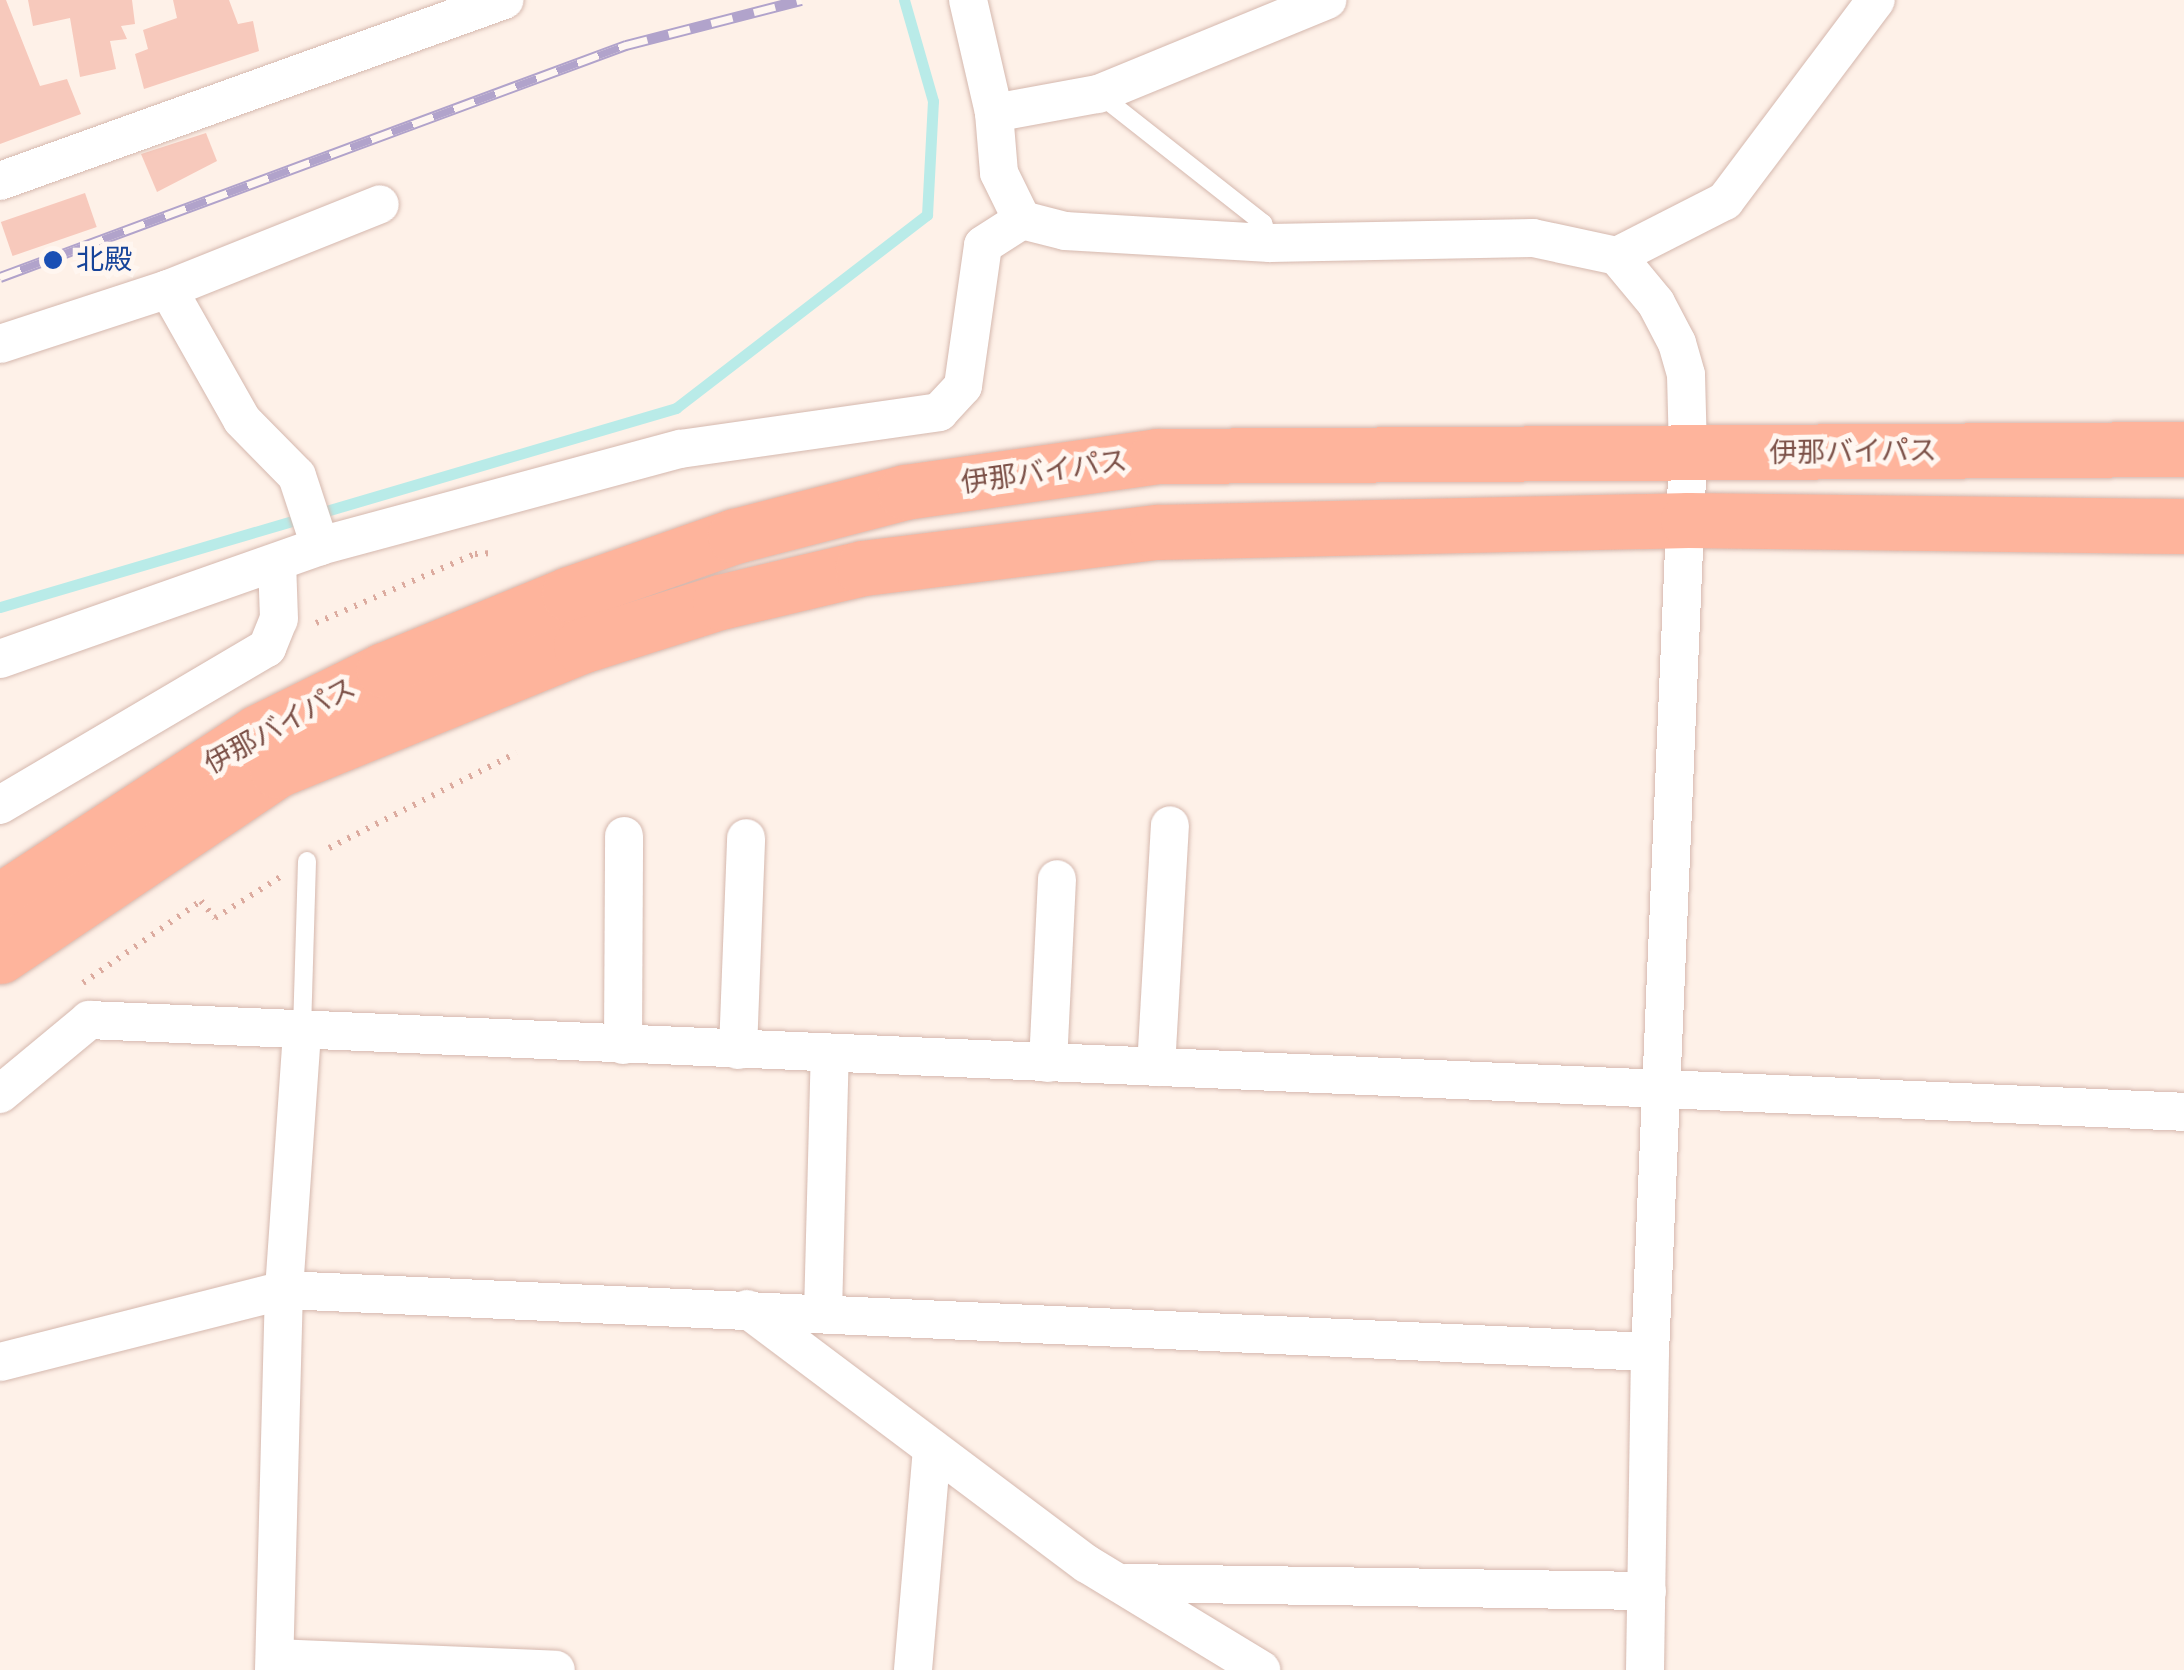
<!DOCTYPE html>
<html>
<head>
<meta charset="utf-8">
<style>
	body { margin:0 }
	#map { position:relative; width:2184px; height:1670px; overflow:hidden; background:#fef1e8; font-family:"Varela Round","Noto Sans JP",sans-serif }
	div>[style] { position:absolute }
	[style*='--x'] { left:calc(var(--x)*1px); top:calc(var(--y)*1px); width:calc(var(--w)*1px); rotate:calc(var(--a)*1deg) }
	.stream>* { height:11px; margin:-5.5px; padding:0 5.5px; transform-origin:5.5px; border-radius:5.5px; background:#b9ebe8 }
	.building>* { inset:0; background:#f7c9bc; transform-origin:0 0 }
	.path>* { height:6px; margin-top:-3px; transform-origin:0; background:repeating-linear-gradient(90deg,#dcab9f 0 2.5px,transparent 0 10.5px) }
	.roads { filter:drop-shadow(0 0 2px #d5b8ae) drop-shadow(0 0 2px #d5b8ae) }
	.service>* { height:18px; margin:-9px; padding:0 9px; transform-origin:9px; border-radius:9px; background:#fff }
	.minor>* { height:38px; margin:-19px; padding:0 19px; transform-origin:19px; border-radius:19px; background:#fff }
	.trunk>* { height:55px; margin:-27.5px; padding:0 27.5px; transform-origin:27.5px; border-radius:27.5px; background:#feb49c }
	.rail>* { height:11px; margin-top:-5.5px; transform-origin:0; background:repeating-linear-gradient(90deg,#fff6f0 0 22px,#b1a3cb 0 44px); box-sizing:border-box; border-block:2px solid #b1a3cb }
	.dots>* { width:28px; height:28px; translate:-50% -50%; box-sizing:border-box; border:5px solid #fff6f0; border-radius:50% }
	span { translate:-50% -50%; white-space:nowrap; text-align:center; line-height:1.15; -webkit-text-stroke:10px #fff6f0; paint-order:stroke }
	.transit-label { font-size:28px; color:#164399 }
	.left { translate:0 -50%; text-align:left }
	.street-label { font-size:28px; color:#7c5148 }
</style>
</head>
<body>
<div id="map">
	<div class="stream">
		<i style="--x:0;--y:607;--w:705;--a:-16.4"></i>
		<i style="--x:676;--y:408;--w:317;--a:-37.6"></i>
		<i style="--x:927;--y:215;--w:114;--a:-87"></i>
		<i style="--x:933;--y:101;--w:105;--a:-106"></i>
	</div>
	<div class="building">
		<i style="clip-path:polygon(0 0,6px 0,40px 86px,67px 79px,81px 114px,0 144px)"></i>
		<i style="clip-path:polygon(28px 0,132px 0,135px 24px,121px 26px,127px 39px,110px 41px,116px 69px,80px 77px,70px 18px,33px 26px)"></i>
		<i style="clip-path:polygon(173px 0,229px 0,238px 24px,253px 21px,259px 51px,144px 89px,135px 54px,148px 49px,143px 30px,177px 18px)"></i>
		<i style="clip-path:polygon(206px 133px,217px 161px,157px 192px,141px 154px)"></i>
		<i style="left:85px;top:193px;width:36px;height:89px;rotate:71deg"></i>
	</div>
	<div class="path">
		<i style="--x:316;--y:623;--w:173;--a:-23.5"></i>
		<i style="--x:475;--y:554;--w:18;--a:-3"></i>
		<i style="--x:329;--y:848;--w:210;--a:-26.9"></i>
		<i style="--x:83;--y:983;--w:144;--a:-34.8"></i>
		<i style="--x:201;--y:901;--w:22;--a:51"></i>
		<i style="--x:215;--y:918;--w:77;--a:-32.2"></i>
	</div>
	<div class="roads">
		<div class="service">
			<i style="--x:1099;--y:94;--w:209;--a:38.2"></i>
			<i style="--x:1263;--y:223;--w:21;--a:71"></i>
			<i style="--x:302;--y:1030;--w:169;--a:-88.3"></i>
		</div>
		<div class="minor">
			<i style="--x:968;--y:0;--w:116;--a:77"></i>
			<i style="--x:994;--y:113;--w:60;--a:85.2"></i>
			<i style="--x:999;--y:173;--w:52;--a:63.9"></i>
			<i style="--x:994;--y:113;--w:106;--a:-10.4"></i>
			<i style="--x:1098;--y:94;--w:248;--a:-22.3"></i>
			<i style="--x:0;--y:181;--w:536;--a:-19.75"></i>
			<i style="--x:1617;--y:256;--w:121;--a:-27"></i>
			<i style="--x:1725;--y:201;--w:251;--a:-53.1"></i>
			<i style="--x:168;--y:289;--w:150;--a:60.5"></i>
			<i style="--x:242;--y:420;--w:78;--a:45.5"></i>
			<i style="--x:297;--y:476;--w:74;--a:71.8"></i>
			<i style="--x:0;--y:344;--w:177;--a:-18.1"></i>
			<i style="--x:168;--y:289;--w:228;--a:-21.8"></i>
			<i style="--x:0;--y:659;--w:339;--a:-19.4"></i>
			<i style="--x:320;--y:546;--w:373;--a:-15.1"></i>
			<i style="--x:680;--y:449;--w:262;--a:-8.1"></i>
			<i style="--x:939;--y:412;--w:35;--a:-47"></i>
			<i style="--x:963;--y:386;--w:142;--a:-81.9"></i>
			<i style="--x:983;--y:245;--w:46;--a:-32.7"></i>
			<i style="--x:1022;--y:220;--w:44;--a:14.3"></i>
			<i style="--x:1065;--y:231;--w:205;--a:3.4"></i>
			<i style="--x:1270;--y:243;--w:263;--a:-1.1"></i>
			<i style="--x:1533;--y:238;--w:86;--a:12.1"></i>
			<i style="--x:1617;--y:256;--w:61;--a:50.3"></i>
			<i style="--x:1656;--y:303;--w:45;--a:62.3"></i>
			<i style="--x:1677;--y:343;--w:33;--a:74"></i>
			<i style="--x:1686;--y:375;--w:79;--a:88.5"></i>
			<i style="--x:1688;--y:454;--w:899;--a:92.42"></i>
			<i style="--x:1650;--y:1352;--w:318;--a:90.9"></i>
			<i style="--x:0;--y:805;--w:310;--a:-30.5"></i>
			<i style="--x:267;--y:648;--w:31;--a:-68"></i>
			<i style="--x:279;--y:619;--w:56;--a:-92"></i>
			<i style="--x:623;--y:1045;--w:209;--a:-89.7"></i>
			<i style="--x:738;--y:1050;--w:212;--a:-87.8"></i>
			<i style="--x:1048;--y:1063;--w:184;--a:-87.2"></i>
			<i style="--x:1156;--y:1067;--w:242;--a:-86.7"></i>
			<i style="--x:0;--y:1094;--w:116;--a:-39.7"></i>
			<i style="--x:89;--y:1020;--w:2097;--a:2.51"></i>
			<i style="--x:747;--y:1309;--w:425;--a:36.9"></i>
			<i style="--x:1087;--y:1564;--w:204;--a:31.3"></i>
			<i style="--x:823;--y:1313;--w:259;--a:-88.5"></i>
			<i style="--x:0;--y:1362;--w:293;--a:-14.2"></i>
			<i style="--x:284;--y:1290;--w:1367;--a:2.6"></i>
			<i style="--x:1125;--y:1583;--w:522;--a:0.88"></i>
			<i style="--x:275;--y:1658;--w:281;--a:2.4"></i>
			<i style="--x:274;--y:1670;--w:380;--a:-88.5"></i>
			<i style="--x:284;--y:1290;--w:259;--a:-86"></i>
			<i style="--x:913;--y:1670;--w:222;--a:-85.1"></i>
		</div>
		<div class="trunk">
			<i style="--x:0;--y:901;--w:308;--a:-33.2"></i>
			<i style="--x:258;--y:732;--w:140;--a:-26.2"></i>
			<i style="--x:384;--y:670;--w:200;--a:-22.3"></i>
			<i style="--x:569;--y:594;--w:176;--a:-19.3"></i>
			<i style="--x:735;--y:536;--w:176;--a:-14.5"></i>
			<i style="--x:905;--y:492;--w:255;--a:-8.1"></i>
			<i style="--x:1157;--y:456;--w:1027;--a:-0.39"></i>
			<i style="--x:0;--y:956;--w:334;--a:-33.9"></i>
			<i style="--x:277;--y:770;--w:328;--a:-22.2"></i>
			<i style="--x:581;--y:646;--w:146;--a:-17.6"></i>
			<i style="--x:720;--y:602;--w:147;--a:-13.4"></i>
			<i style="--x:863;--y:568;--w:296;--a:-7"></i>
			<i style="--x:1157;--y:532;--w:531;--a:-1.29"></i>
			<i style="--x:1688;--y:520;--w:496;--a:0.7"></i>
		</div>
	</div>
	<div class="rail">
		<i style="--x:0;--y:277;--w:668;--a:-20.34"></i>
		<i style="--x:626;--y:45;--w:181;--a:-14.4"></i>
	</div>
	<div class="dots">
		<i style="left:53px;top:260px;background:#1a4fb4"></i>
	</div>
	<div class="transit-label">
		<span class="left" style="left:76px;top:260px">北殿</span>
	</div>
	<div class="street-label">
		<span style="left:1853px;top:452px;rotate:-1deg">伊那バイパス</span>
		<span style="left:1044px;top:472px;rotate:-8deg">伊那バイパス</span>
		<span style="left:280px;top:726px;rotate:-29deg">伊那バイパス</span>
	</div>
</div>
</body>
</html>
